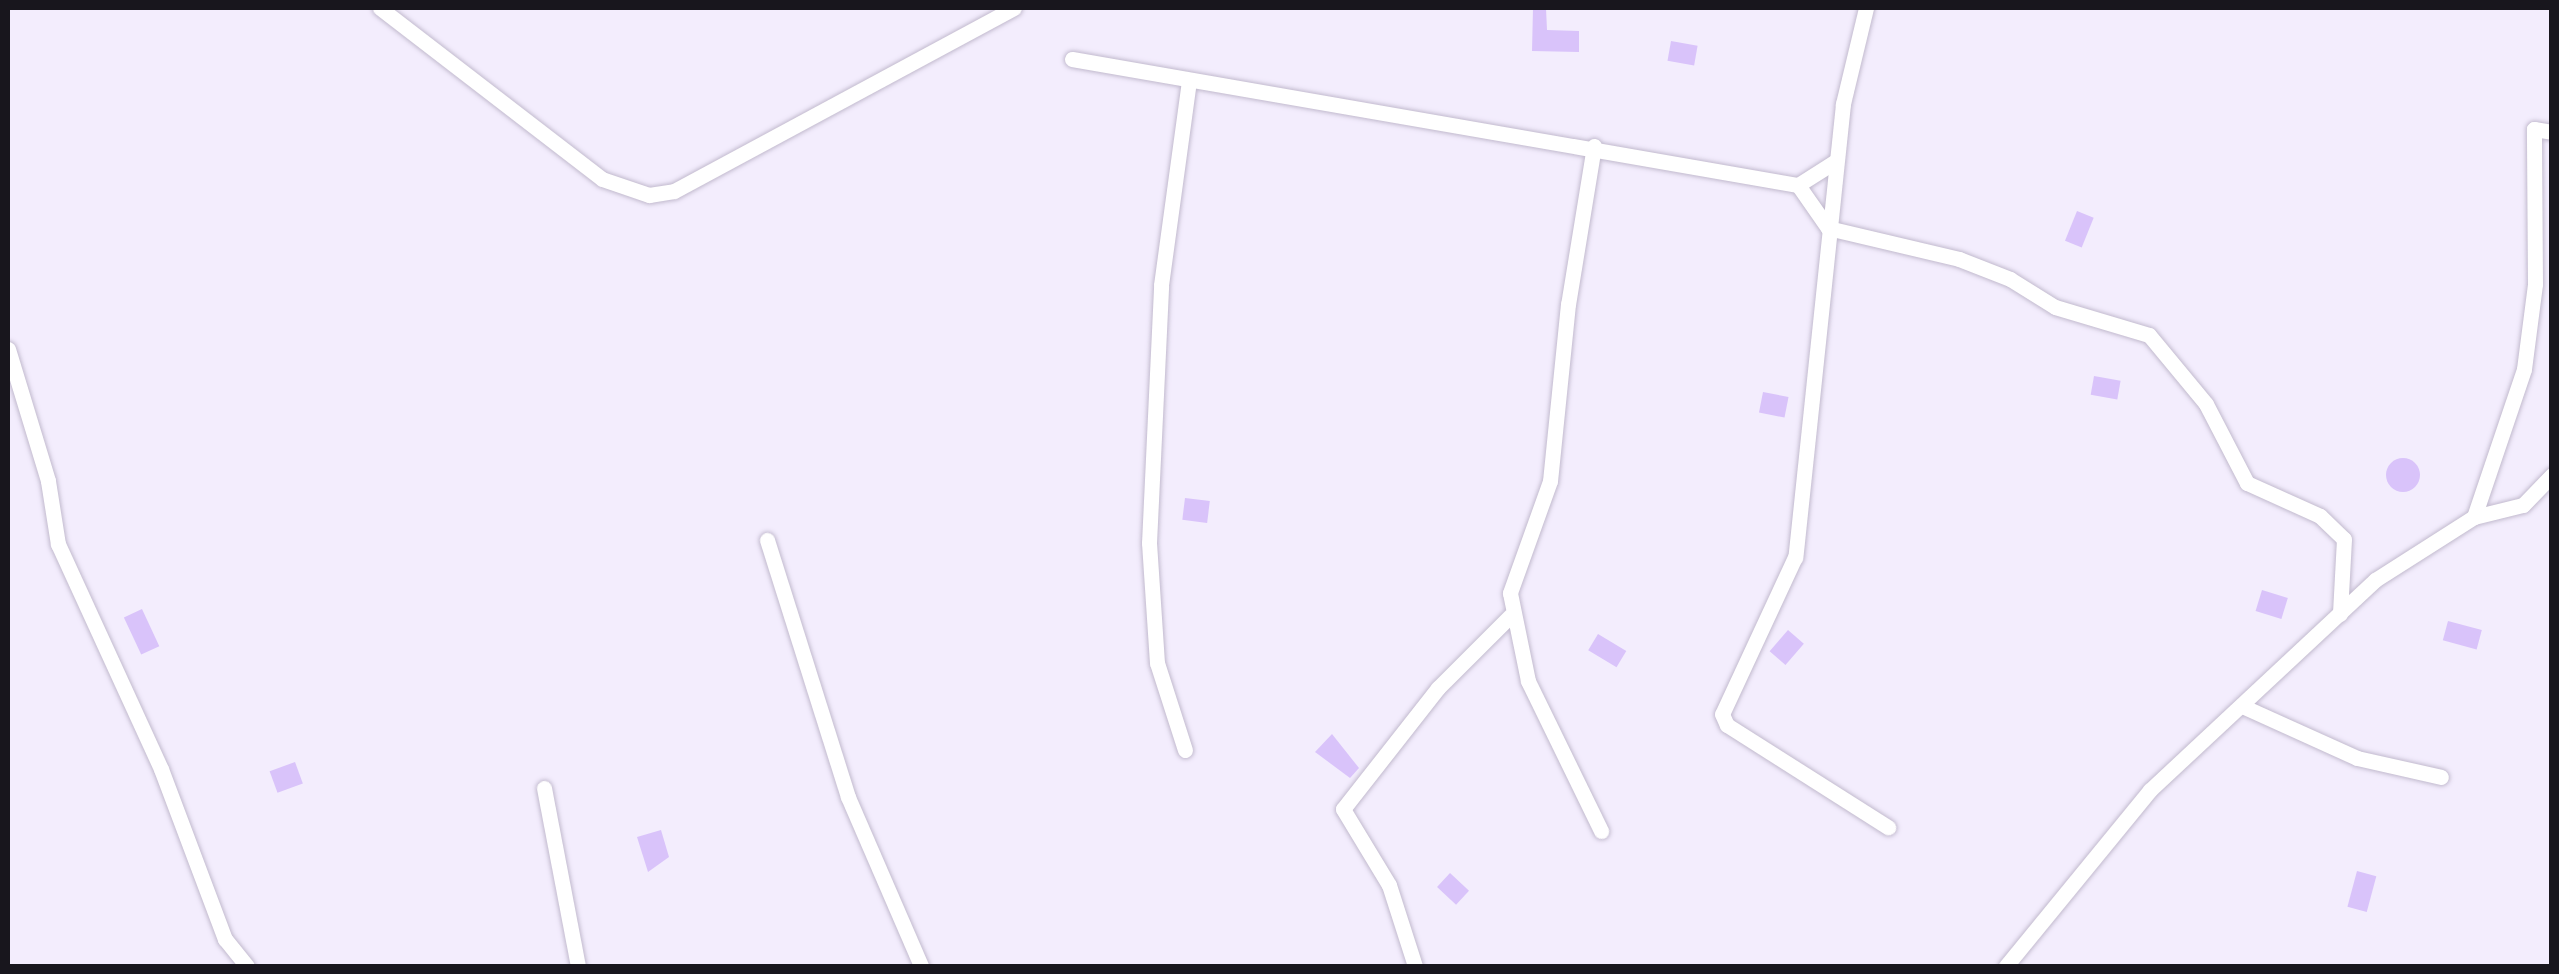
<!DOCTYPE html>
<html>
<head>
<meta charset="utf-8">
<style>
	body { margin:0 }
	#map { position:relative; width:2559px; height:974px; overflow:hidden; background:#f3edfd; font-family:Poppins,sans-serif }
	div>[style] { position:absolute }
	[style*='--x'] { left:calc(var(--x)*1px); top:calc(var(--y)*1px); width:calc(var(--w)*1px); rotate:calc(var(--a)*1deg) }
	.building>* { inset:0; background:#d9c3fa; transform-origin:0 0 }
	.round { border-radius:50% }
	.roads { filter:drop-shadow(0 0 2px #c2bace) drop-shadow(0 0 2px #c2bace) }
	.minor>* { height:15px; margin:-7.5px; padding:0 7.5px; transform-origin:7.5px; border-radius:7.5px; background:#fff }
	span { translate:-50% -50%; white-space:nowrap; text-align:center; line-height:1.15; -webkit-text-stroke:10px #f3edfd; paint-order:stroke }
	.frame { position:absolute; inset:0; border:10px solid #18161d; pointer-events:none }
</style>
</head>
<body>
<div id="map">
	<div class="building">
		<i style="clip-path:polygon(1533px 8px,1546px 8px,1547px 30px,1579px 31px,1579px 52px,1532px 51px)"></i>
		<i style="left:1671px;top:41px;width:27px;height:20px;rotate:10deg"></i>
		<i style="left:2077px;top:211px;width:18px;height:32px;rotate:22deg"></i>
		<i style="left:2094px;top:376px;width:27px;height:19px;rotate:10deg"></i>
		<i style="left:1763px;top:392px;width:26px;height:21px;rotate:11deg"></i>
		<i class="round" style="left:2386px;top:458px;width:34px;height:34px"></i>
		<i style="left:1185px;top:498px;width:25px;height:22px;rotate:7deg"></i>
		<i style="left:2262px;top:590px;width:27px;height:22px;rotate:17deg"></i>
		<i style="left:142px;top:609px;width:41px;height:20px;rotate:65deg"></i>
		<i style="left:2448px;top:621px;width:35px;height:20px;rotate:15deg"></i>
		<i style="left:1788px;top:630px;width:21px;height:28px;rotate:41deg"></i>
		<i style="left:1598px;top:634px;width:33px;height:19px;rotate:31deg"></i>
		<i style="clip-path:polygon(1332px 734px,1359px 768px,1350px 778px,1315px 752px)"></i>
		<i style="left:295px;top:762px;width:23px;height:27px;rotate:70deg"></i>
		<i style="clip-path:polygon(661px 830px,669px 857px,648px 872px,637px 837px)"></i>
		<i style="left:2357px;top:871px;width:20px;height:37px;rotate:15deg"></i>
		<i style="left:1450px;top:873px;width:26px;height:19px;rotate:43deg"></i>
	</div>
	<div class="roads">
		<div class="minor">
			<i style="--x:380;--y:8;--w:280;--a:37.6"></i>
			<i style="--x:602;--y:179;--w:50;--a:18.8"></i>
			<i style="--x:649;--y:195;--w:25;--a:-9"></i>
			<i style="--x:674;--y:191;--w:386;--a:-28.3"></i>
			<i style="--x:1866;--y:8;--w:99;--a:103.5"></i>
			<i style="--x:1843;--y:104;--w:456;--a:96"></i>
			<i style="--x:1795;--y:557;--w:173;--a:114.9"></i>
			<i style="--x:1722;--y:714;--w:12;--a:66"></i>
			<i style="--x:1727;--y:725;--w:191;--a:32.4"></i>
			<i style="--x:1072;--y:59;--w:737;--a:9.85"></i>
			<i style="--x:1798;--y:185;--w:45;--a:-32.3"></i>
			<i style="--x:1594;--y:146;--w:160;--a:99.3"></i>
			<i style="--x:1568;--y:304;--w:178;--a:95.8"></i>
			<i style="--x:1550;--y:481;--w:119;--a:109.7"></i>
			<i style="--x:1510;--y:593;--w:90;--a:78.4"></i>
			<i style="--x:1528;--y:681;--w:167;--a:64"></i>
			<i style="--x:1798;--y:185;--w:52;--a:55.1"></i>
			<i style="--x:1828;--y:228;--w:135;--a:13.3"></i>
			<i style="--x:1959;--y:259;--w:55;--a:21.4"></i>
			<i style="--x:2010;--y:279;--w:53;--a:31.9"></i>
			<i style="--x:2055;--y:307;--w:98;--a:16.6"></i>
			<i style="--x:2149;--y:335;--w:89;--a:50.4"></i>
			<i style="--x:2206;--y:404;--w:89;--a:62.6"></i>
			<i style="--x:2247;--y:483;--w:80;--a:24.3"></i>
			<i style="--x:2320;--y:516;--w:33;--a:44"></i>
			<i style="--x:2344;--y:539;--w:75;--a:93.1"></i>
			<i style="--x:8;--y:349;--w:138;--a:73.1"></i>
			<i style="--x:48;--y:481;--w:64;--a:81"></i>
			<i style="--x:58;--y:544;--w:247;--a:65.4"></i>
			<i style="--x:161;--y:769;--w:182;--a:69.4"></i>
			<i style="--x:225;--y:939;--w:35;--a:51"></i>
			<i style="--x:2474;--y:517;--w:156;--a:-71.3"></i>
			<i style="--x:2524;--y:369;--w:86;--a:-82.6"></i>
			<i style="--x:2535;--y:284;--w:155;--a:-90.4"></i>
			<i style="--x:2534;--y:129;--w:18;--a:9"></i>
			<i style="--x:767;--y:540;--w:269;--a:72.5"></i>
			<i style="--x:848;--y:797;--w:184;--a:66.6"></i>
			<i style="--x:2242;--y:706;--w:126;--a:24.3"></i>
			<i style="--x:2357;--y:758;--w:86;--a:12.7"></i>
			<i style="--x:1185;--y:750;--w:91;--a:-107.8"></i>
			<i style="--x:1157;--y:663;--w:120;--a:-93.8"></i>
			<i style="--x:1149;--y:543;--w:258;--a:-87.3"></i>
			<i style="--x:1161;--y:285;--w:207;--a:-82.2"></i>
			<i style="--x:544;--y:788;--w:181;--a:79.2"></i>
			<i style="--x:1415;--y:966;--w:85;--a:-107.8"></i>
			<i style="--x:1389;--y:885;--w:89;--a:-121.2"></i>
			<i style="--x:1343;--y:809;--w:154;--a:-51.9"></i>
			<i style="--x:1438;--y:688;--w:102;--a:-45"></i>
			<i style="--x:2006;--y:966;--w:227;--a:-50.7"></i>
			<i style="--x:2150;--y:790;--w:308;--a:-43"></i>
			<i style="--x:2375;--y:580;--w:117;--a:-32.5"></i>
			<i style="--x:2474;--y:517;--w:50;--a:-13.8"></i>
			<i style="--x:2523;--y:505;--w:42;--a:-46"></i>
		</div>
	</div>
	<div class="frame"></div>
</div>
</body>
</html>
